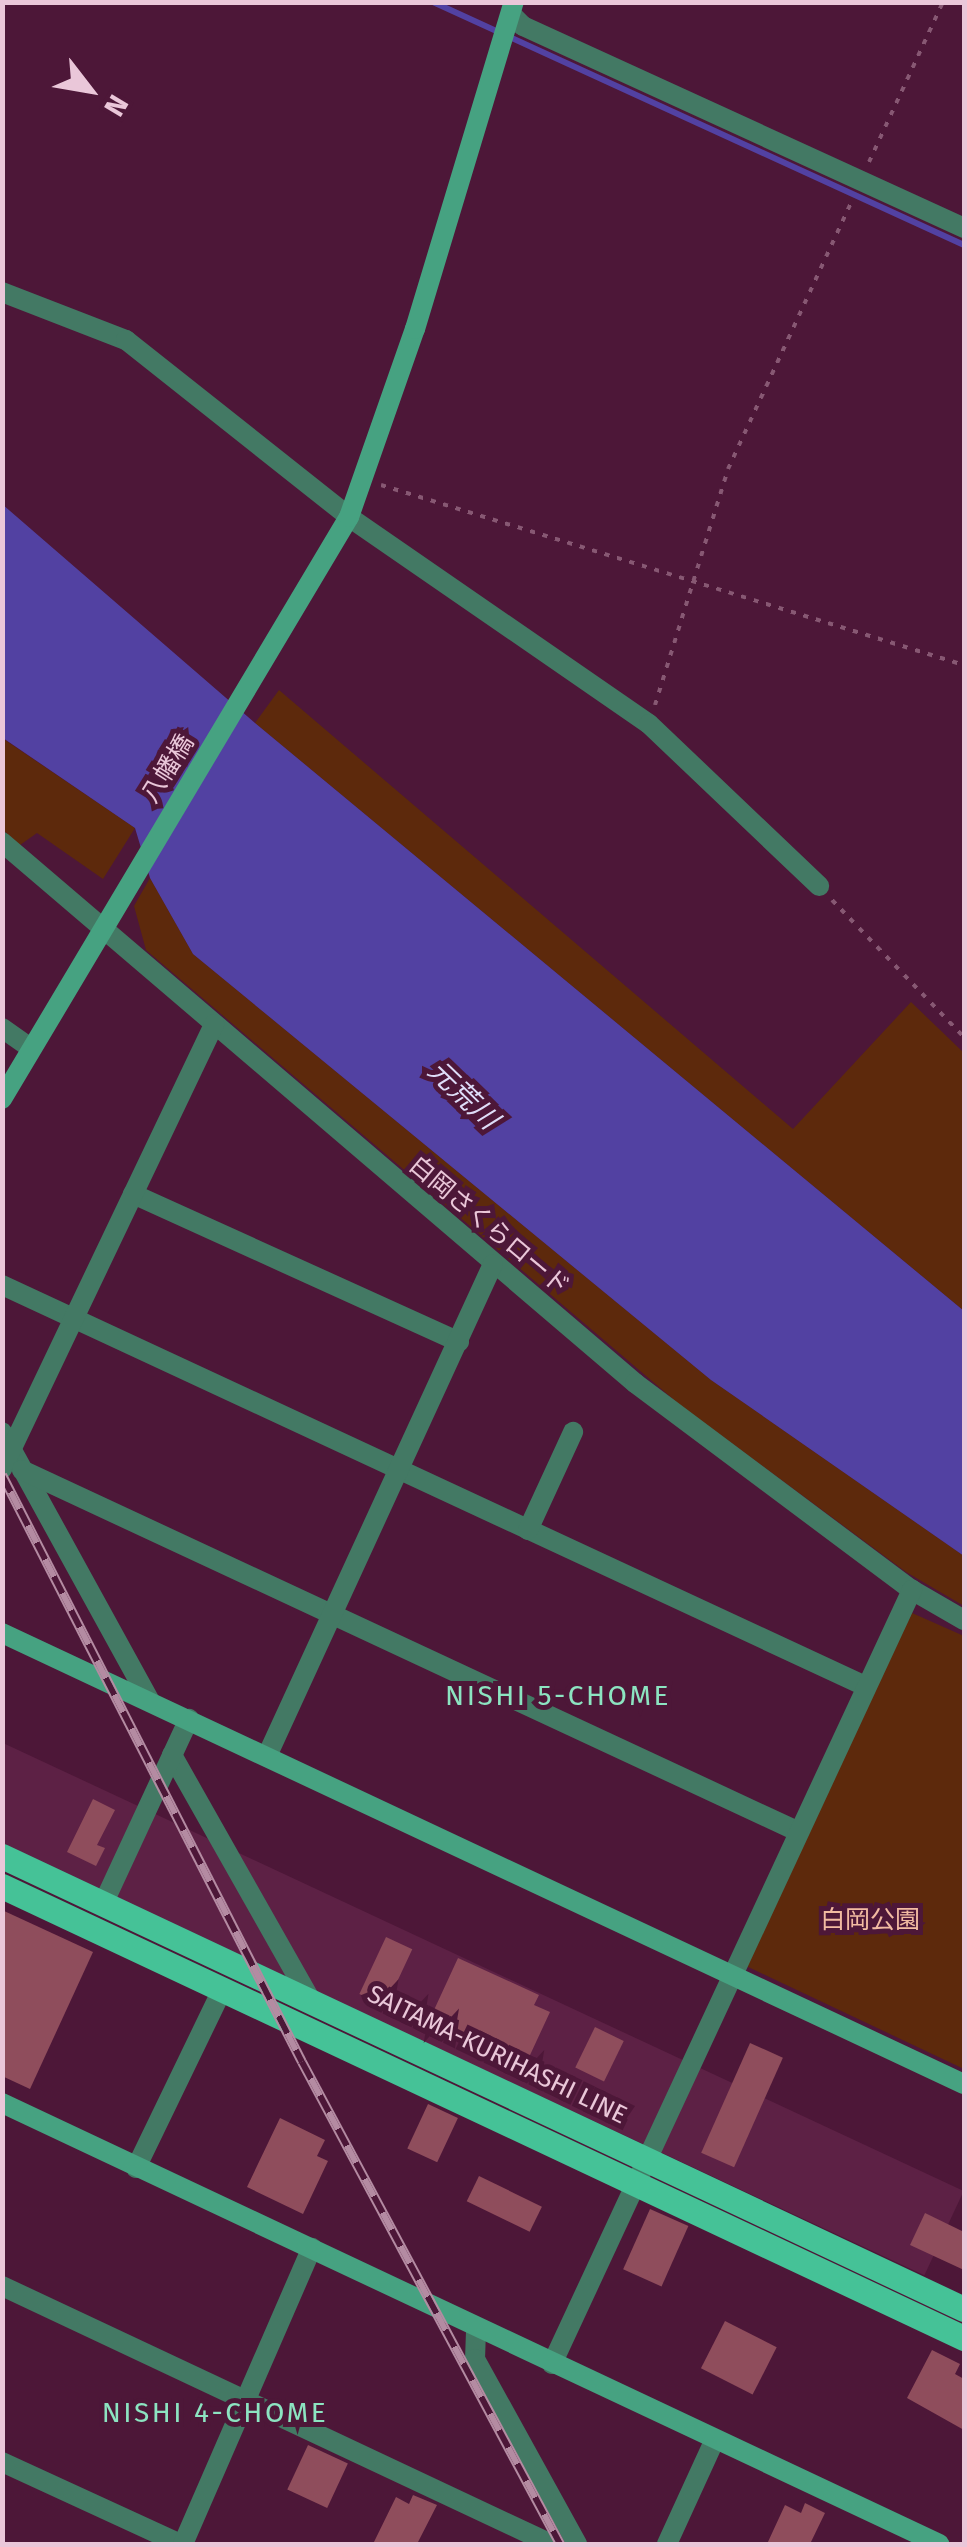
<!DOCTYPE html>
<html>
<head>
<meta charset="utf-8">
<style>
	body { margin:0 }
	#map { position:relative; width:967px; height:2547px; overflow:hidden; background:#4d1738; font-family:"Fira Sans","Noto Sans JP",sans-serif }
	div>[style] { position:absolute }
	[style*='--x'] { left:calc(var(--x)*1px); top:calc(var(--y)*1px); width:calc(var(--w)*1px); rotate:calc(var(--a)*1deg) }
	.built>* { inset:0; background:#5d2145; transform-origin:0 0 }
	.green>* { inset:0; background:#5d290c }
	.water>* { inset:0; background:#5241a2 }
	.stream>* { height:6px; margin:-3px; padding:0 3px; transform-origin:3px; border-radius:3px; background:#5241a2 }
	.building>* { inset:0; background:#8f4d5c; transform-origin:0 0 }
	.path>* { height:4px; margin-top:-2px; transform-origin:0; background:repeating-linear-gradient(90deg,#875873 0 5px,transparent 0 13px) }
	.street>* { height:20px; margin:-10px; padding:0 10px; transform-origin:10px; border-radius:10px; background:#437964 }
	.secondary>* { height:20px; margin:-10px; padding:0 10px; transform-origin:10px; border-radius:10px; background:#46a281 }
	.primary>* { height:25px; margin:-12.5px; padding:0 12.5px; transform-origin:12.5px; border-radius:12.5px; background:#45c297 }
	.rail>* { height:10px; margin-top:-5px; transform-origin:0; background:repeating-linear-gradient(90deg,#4d1738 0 19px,#b48ba2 0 38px); box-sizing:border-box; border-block:2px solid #b48ba2 }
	span { translate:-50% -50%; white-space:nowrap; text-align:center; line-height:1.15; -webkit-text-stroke:10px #4d1738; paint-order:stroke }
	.street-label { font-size:25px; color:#eac7d9 }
	.park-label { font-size:25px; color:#f2bba2 }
	.water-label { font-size:28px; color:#deddf8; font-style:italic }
	.neighbourhood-label { font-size:28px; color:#8ce4c1; letter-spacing:2.5px }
	.frame { position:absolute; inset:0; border:5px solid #eac7d9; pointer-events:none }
	.north { position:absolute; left:40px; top:40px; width:100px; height:100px; -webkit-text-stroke:8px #4d1738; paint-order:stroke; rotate:121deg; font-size:28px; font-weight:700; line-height:40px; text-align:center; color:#eac7d9 }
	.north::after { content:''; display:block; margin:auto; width:35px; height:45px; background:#eac7d9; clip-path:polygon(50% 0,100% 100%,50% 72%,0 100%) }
</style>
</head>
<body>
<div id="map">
	<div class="built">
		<i style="left:3px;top:1743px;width:1060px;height:93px;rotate:25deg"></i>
	</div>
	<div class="green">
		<i style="clip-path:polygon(279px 690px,793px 1129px,911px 1002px,964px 1053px,964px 1311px,255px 723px)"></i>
		<i style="clip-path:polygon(2px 738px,135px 828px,103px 879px,37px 833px,20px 845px,3px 830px)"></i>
		<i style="clip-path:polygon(150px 878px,193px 954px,711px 1380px,964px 1556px,964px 1606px,906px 1572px,679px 1404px,146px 950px,134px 906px)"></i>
		<i style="clip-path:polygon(912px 1613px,964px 1636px,964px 2069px,744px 1965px)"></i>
	</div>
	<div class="water">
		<i style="clip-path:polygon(2px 504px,255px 723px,964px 1311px,964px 1556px,711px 1380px,193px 954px,150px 878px,135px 828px,3px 738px)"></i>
	</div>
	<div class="stream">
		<i style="--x:433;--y:2;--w:584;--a:24.59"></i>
	</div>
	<div class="building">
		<i style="clip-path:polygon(93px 1799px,115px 1810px,97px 1845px,105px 1848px,96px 1866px,67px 1852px)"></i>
		<i style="clip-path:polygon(2px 1910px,93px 1952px,30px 2089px,2px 2076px)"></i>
		<i style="left:386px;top:1937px;width:29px;height:63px;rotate:25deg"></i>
		<i style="clip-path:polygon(458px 1958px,539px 1995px,534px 2005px,550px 2012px,524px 2068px,428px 2023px)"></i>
		<i style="left:595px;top:2027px;width:32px;height:45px;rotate:26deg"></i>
		<i style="left:750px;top:2043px;width:36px;height:120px;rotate:24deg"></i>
		<i style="left:428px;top:2104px;width:33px;height:49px;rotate:25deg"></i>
		<i style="clip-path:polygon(280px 2118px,325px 2140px,317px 2156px,328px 2161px,303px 2214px,247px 2187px)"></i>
		<i style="left:479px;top:2176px;width:70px;height:28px;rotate:26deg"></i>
		<i style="left:650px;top:2209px;width:42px;height:66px;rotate:24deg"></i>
		<i style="clip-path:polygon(925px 2213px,964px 2232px,964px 2270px,910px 2245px)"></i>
		<i style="left:725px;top:2321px;width:58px;height:53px;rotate:27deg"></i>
		<i style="clip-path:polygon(932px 2350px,960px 2364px,955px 2374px,964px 2379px,964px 2430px,907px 2398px)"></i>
		<i style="left:308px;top:2445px;width:44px;height:49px;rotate:25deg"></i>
		<i style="clip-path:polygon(413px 2495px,437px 2505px,417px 2544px,373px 2544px,396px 2497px,409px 2504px)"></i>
		<i style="clip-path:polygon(805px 2503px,825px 2513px,810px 2544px,767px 2544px,785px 2505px,801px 2513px)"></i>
	</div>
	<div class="path">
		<i style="--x:869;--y:162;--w:176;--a:-65.2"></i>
		<i style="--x:381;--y:485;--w:610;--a:17.16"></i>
		<i style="--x:655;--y:705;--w:247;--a:-72.8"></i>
		<i style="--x:728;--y:469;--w:298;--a:-65.2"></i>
		<i style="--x:832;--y:900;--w:190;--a:46.1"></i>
	</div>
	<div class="street">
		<i style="--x:511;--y:14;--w:17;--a:45"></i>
		<i style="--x:523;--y:26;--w:485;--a:24.6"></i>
		<i style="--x:2;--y:292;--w:133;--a:21.2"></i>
		<i style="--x:126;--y:340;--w:285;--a:38.4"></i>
		<i style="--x:349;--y:517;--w:364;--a:34.6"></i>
		<i style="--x:649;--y:724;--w:235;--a:43.6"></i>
		<i style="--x:2;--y:842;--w:833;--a:40.52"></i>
		<i style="--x:635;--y:1383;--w:346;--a:36.8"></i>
		<i style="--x:912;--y:1590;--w:60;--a:30"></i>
		<i style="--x:2;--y:1028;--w:35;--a:35"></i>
		<i style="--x:133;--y:1194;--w:358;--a:24.4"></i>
		<i style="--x:2;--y:1285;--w:952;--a:24.92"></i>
		<i style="--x:2;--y:1432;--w:307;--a:61.2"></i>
		<i style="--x:2;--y:1469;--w:493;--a:-64.5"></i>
		<i style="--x:22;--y:1470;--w:857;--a:24.98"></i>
		<i style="--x:528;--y:1530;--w:108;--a:-65.3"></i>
		<i style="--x:172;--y:1755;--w:278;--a:60.5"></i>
		<i style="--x:267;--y:1756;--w:541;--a:-65.33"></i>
		<i style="--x:104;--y:1902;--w:202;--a:-65.1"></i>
		<i style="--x:136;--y:2168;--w:200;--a:-64.2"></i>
		<i style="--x:2;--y:2286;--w:607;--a:25.17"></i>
		<i style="--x:476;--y:2331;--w:28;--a:92"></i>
		<i style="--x:475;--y:2359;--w:211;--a:61.1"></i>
		<i style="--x:552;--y:2364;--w:854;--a:-65.06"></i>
		<i style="--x:2;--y:2462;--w:196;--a:24.7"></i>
		<i style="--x:183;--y:2544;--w:323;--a:-66.5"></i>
		<i style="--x:667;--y:2544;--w:115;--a:-65.4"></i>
	</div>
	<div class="secondary">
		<i style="--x:2;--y:1099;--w:678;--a:-59.2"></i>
		<i style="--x:349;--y:517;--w:199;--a:-70.7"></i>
		<i style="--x:415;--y:329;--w:342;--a:-73.2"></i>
		<i style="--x:2;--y:1633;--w:1062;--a:25.12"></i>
		<i style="--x:2;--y:2103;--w:1036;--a:25.2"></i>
	</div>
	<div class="primary">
		<i style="--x:2;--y:1856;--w:1063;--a:25.22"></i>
		<i style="--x:2;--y:1886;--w:1063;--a:25.17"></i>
	</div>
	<div class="rail">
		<i style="--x:2;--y:1475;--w:659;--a:62.93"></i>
		<i style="--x:302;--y:2062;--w:547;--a:61.84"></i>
	</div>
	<div class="street-label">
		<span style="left:168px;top:769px;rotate:-58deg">八幡橋</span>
		<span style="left:489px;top:1226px;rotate:40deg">白岡さくらロード</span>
		<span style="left:497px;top:2055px;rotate:26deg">SAITAMA-KURIHASHI LINE</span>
	</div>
	<div class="park-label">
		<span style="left:870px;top:1920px">白岡公園</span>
	</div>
	<div class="water-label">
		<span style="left:463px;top:1095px;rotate:44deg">元荒川</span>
	</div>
	<div class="neighbourhood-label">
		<span style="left:558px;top:1696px">NISHI 5-CHOME</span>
		<span style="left:215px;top:2413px">NISHI 4-CHOME</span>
	</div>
	<div class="frame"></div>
	<div class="north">N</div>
</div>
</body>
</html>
